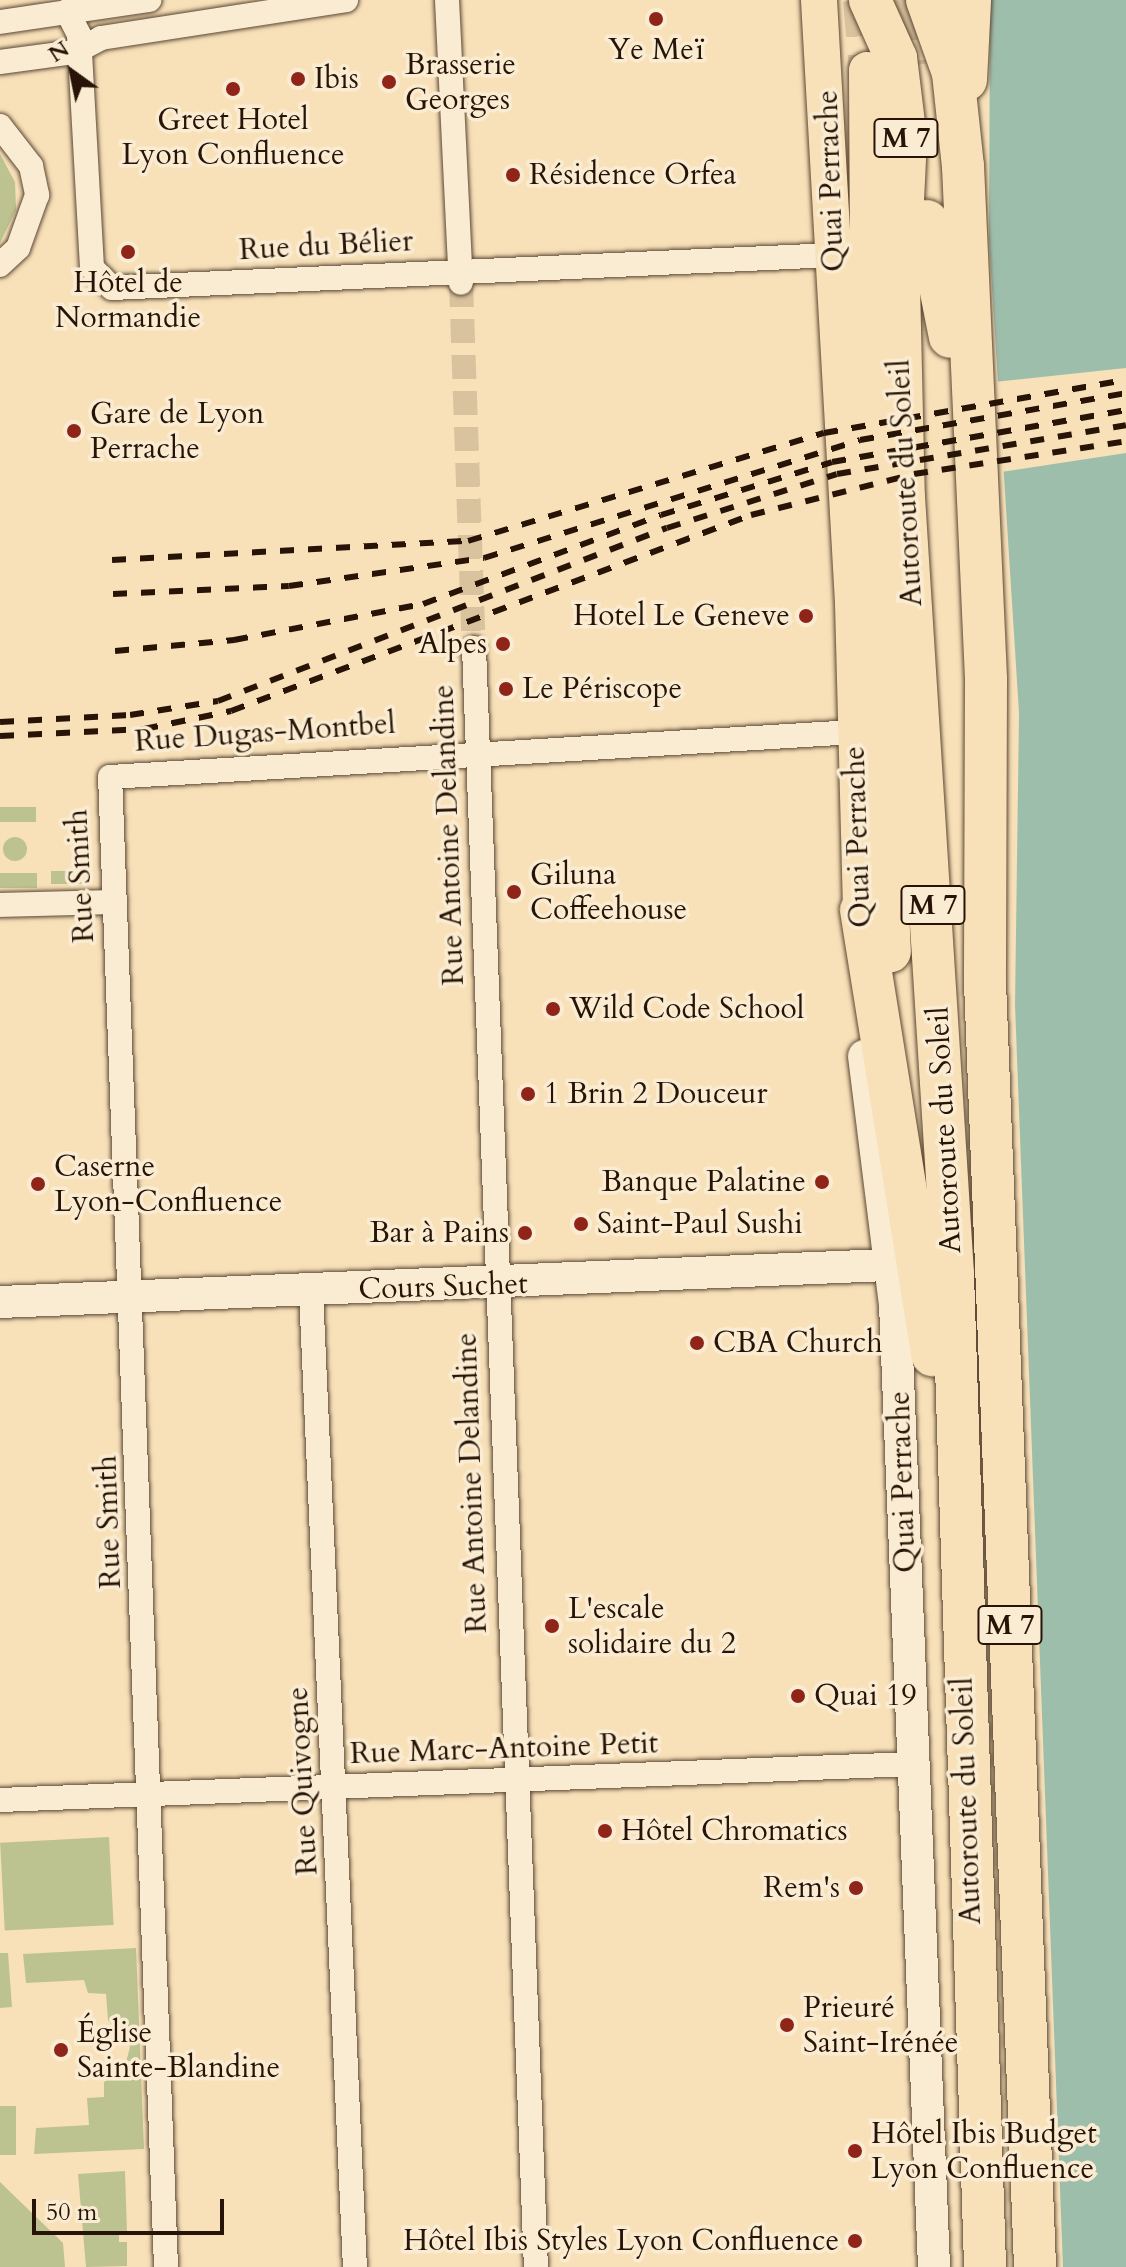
<!DOCTYPE html>
<html>
<head>
<meta charset="utf-8">
<style>
	body { margin:0 }
	#map { position:relative; width:1126px; height:2267px; overflow:hidden; background:#f8e1b9; font-family:Cardo,serif }
	div>[style] { position:absolute }
	[style*='--x'] { left:calc(var(--x)*1px); top:calc(var(--y)*1px); width:calc(var(--w)*1px); rotate:calc(var(--a)*1deg) }
	.green>* { inset:0; background:#bcc390; transform-origin:0 0 }
	.round { border-radius:50% }
	.water>* { inset:0; background:#9ebeac }
	.pier>* { inset:0; background:#f8e1b9 }
	.street-tunnel>* { height:24px; margin-top:-12px; transform-origin:0; background:repeating-linear-gradient(90deg,#d9c29e 0 24px,transparent 0 36px) }
	.primary-tunnel>* { height:36px; margin-top:-18px; transform-origin:0; background:repeating-linear-gradient(90deg,#d9c29e 0 36px,transparent 0 54px) }
	.highway-tunnel>* { height:42px; margin-top:-21px; transform-origin:0; background:repeating-linear-gradient(90deg,#d9c29e 0 42px,transparent 0 63px) }
	.roads { filter:drop-shadow(0 0 2px #5b4733) drop-shadow(0 0 2px #5b4733) }
	.street>* { height:24px; margin:-12px; padding:0 12px; transform-origin:12px; border-radius:12px; background:#faecd2 }
	.secondary>* { height:32px; margin:-16px; padding:0 16px; transform-origin:16px; border-radius:16px; background:#faecd2 }
	.primary>* { height:36px; margin:-18px; padding:0 18px; transform-origin:18px; border-radius:18px; background:#f8e1b9 }
	.highway>* { height:42px; margin:-21px; padding:0 21px; transform-origin:21px; border-radius:21px; background:#f8e1b9 }
	.rail>* { height:6px; margin-top:-3px; transform-origin:0; background:repeating-linear-gradient(90deg,#271406 0 14px,transparent 0 28px) }
	.dots>* { width:22px; height:22px; translate:-50% -50%; box-sizing:border-box; border:4px solid #faecd2; border-radius:50% }
	span { translate:-50% -50%; white-space:nowrap; text-align:center; line-height:1.15; -webkit-text-stroke:7px #faecd2; paint-order:stroke }
	.shield-label span { padding:2px 6px; background:#faecd2; border:2px solid; border-radius:6px; -webkit-text-stroke-width:0 }
	.shield-label { font-size:28px; color:#271406; font-weight:700 }
	.poi-label { font-size:30px; color:#271406 }
	.left { translate:0 -50%; text-align:left }
	.right { translate:-100% -50%; text-align:right }
	.street-label { font-size:30px; color:#271406 }
	.north { position:absolute; left:32px; top:32px; width:80px; height:80px; -webkit-text-stroke:6px #faecd2; paint-order:stroke; rotate:327deg; font-size:22px; font-weight:700; line-height:32px; text-align:center; color:#271406 }
	.north::after { content:''; display:block; margin:auto; width:28px; height:36px; background:#271406; clip-path:polygon(50% 0,100% 100%,50% 72%,0 100%) }
	.scale { position:absolute; left:32px; top:2199px; width:192px; height:36px; box-sizing:border-box; border:4px solid #271406; border-top:0; padding-left:10px; font-size:24px; line-height:28px; white-space:nowrap; color:#271406; -webkit-text-stroke:6px #faecd2; paint-order:stroke }
</style>
</head>
<body>
<div id="map">
	<div class="green">
		<i style="clip-path:polygon(0 154px,15px 182px,16px 210px,0 243px)"></i>
		<i style="left:0;top:807px;width:36px;height:15px"></i>
		<i class="round" style="left:3px;top:837px;width:24px;height:24px"></i>
		<i style="left:82px;top:871px;width:13px;height:31px;rotate:90deg"></i>
		<i style="left:0;top:873px;width:37px;height:15px"></i>
		<i style="left:109px;top:1837px;width:88px;height:109px;rotate:87deg"></i>
		<i style="clip-path:polygon(136px 1948px,144px 2149px,34px 2154px,36px 2128px,89px 2125px,87px 2098px,104px 2097px,104px 2082px,124px 2070px,130px 2047px,108px 2020px,106px 1994px,88px 1993px,84px 1980px,26px 1983px,23px 1954px)"></i>
		<i style="clip-path:polygon(0 1953px,8px 1953px,12px 2007px,0 2008px)"></i>
		<i style="left:0;top:2106px;width:16px;height:49px"></i>
		<i style="clip-path:polygon(125px 2171px,127px 2232px,119px 2233px,119px 2242px,127px 2242px,127px 2266px,86px 2267px,78px 2174px)"></i>
		<i style="clip-path:polygon(0 2182px,63px 2243px,65px 2267px,0 2267px)"></i>
	</div>
	<div class="water">
		<i style="clip-path:polygon(990px 0,1126px 0,1126px 2267px,1063px 2267px,1015px 1005px,1019px 713px,989px 240px)"></i>
	</div>
	<div class="pier">
		<i style="clip-path:polygon(1126px 368px,1126px 453px,1001px 472px,994px 382px)"></i>
	</div>
	<div class="street-tunnel">
		<i style="--x:461;--y:283;--w:365;--a:88"></i>
	</div>
	<div class="primary-tunnel">
		<i style="--x:861;--y:0;--w:70;--a:85.1"></i>
	</div>
	<div class="highway-tunnel">
		<i style="--x:896;--y:0;--w:67;--a:82.2"></i>
	</div>
	<div class="roads">
		<div class="street">
			<i style="--x:447;--y:0;--w:283;--a:87.2"></i>
			<i style="--x:67;--y:11;--w:27;--a:63"></i>
			<i style="--x:79;--y:35;--w:233;--a:86.8"></i>
			<i style="--x:92;--y:268;--w:28;--a:45"></i>
			<i style="--x:112;--y:288;--w:722;--a:-2.62"></i>
			<i style="--x:0;--y:22;--w:151;--a:-8.4"></i>
			<i style="--x:0;--y:62;--w:76;--a:-7.6"></i>
			<i style="--x:75;--y:52;--w:30;--a:-28"></i>
			<i style="--x:101;--y:38;--w:248;--a:-8.8"></i>
			<i style="--x:0;--y:126;--w:51;--a:52.2"></i>
			<i style="--x:31;--y:166;--w:30;--a:78"></i>
			<i style="--x:37;--y:195;--w:56;--a:109.7"></i>
			<i style="--x:18;--y:248;--w:25;--a:137"></i>
			<i style="--x:474;--y:648;--w:1620;--a:87.81"></i>
			<i style="--x:0;--y:905;--w:111;--a:-1.5"></i>
			<i style="--x:311;--y:1292;--w:976;--a:87.42"></i>
			<i style="--x:0;--y:1800;--w:915;--a:-2.26"></i>
			<i style="--x:166;--y:2267;--w:1491;--a:-92.15"></i>
			<i style="--x:110;--y:777;--w:746;--a:-3.46"></i>
		</div>
		<div class="secondary">
			<i style="--x:864;--y:1056;--w:250;--a:82.9"></i>
			<i style="--x:895;--y:1304;--w:964;--a:87.68"></i>
			<i style="--x:0;--y:1302;--w:887;--a:-2.39"></i>
		</div>
		<div class="primary">
			<i style="--x:819;--y:0;--w:604;--a:86.77"></i>
			<i style="--x:853;--y:603;--w:307;--a:88.5"></i>
			<i style="--x:867;--y:70;--w:458;--a:89.7"></i>
		</div>
		<div class="highway">
			<i style="--x:870;--y:0;--w:64;--a:65.9"></i>
			<i style="--x:896;--y:58;--w:82;--a:83"></i>
			<i style="--x:906;--y:139;--w:145;--a:92.8"></i>
			<i style="--x:899;--y:284;--w:213;--a:88.7"></i>
			<i style="--x:904;--y:497;--w:779;--a:86.39"></i>
			<i style="--x:953;--y:1274;--w:994;--a:88.15"></i>
			<i style="--x:927;--y:0;--w:77;--a:70.4"></i>
			<i style="--x:953;--y:73;--w:94;--a:83.9"></i>
			<i style="--x:963;--y:166;--w:514;--a:87.43"></i>
			<i style="--x:986;--y:679;--w:303;--a:90.2"></i>
			<i style="--x:985;--y:982;--w:1286;--a:87.77"></i>
			<i style="--x:966;--y:80;--w:80;--a:-87.1"></i>
			<i style="--x:927;--y:221;--w:118;--a:78.8"></i>
			<i style="--x:871;--y:519;--w:433;--a:87.5"></i>
			<i style="--x:861;--y:910;--w:451;--a:80.9"></i>
		</div>
	</div>
	<div class="rail">
		<i style="--x:112;--y:560;--w:357;--a:-3.1"></i>
		<i style="--x:468;--y:541;--w:372;--a:-16.9"></i>
		<i style="--x:824;--y:433;--w:307;--a:-10"></i>
		<i style="--x:113;--y:594;--w:176;--a:-2.6"></i>
		<i style="--x:289;--y:586;--w:197;--a:-8.2"></i>
		<i style="--x:484;--y:558;--w:394;--a:-17.4"></i>
		<i style="--x:860;--y:440;--w:270;--a:-10"></i>
		<i style="--x:115;--y:651;--w:120;--a:-5.3"></i>
		<i style="--x:234;--y:640;--w:192;--a:-10.8"></i>
		<i style="--x:423;--y:604;--w:254;--a:-20.5"></i>
		<i style="--x:661;--y:515;--w:179;--a:-17.2"></i>
		<i style="--x:832;--y:462;--w:299;--a:-10"></i>
		<i style="--x:0;--y:722;--w:130;--a:-3.1"></i>
		<i style="--x:130;--y:715;--w:89;--a:-9"></i>
		<i style="--x:218;--y:701;--w:481;--a:-21.1"></i>
		<i style="--x:667;--y:528;--w:178;--a:-17.6"></i>
		<i style="--x:837;--y:474;--w:293;--a:-9.6"></i>
		<i style="--x:0;--y:736;--w:144;--a:-2.8"></i>
		<i style="--x:144;--y:729;--w:89;--a:-11.7"></i>
		<i style="--x:231;--y:711;--w:556;--a:-20.65"></i>
		<i style="--x:751;--y:515;--w:168;--a:-14.1"></i>
		<i style="--x:914;--y:474;--w:215;--a:-8.8"></i>
	</div>
	<div class="dots">
		<i style="left:656px;top:19px;background:#8f2418"></i>
		<i style="left:298px;top:79px;background:#8f2418"></i>
		<i style="left:389px;top:82px;background:#8f2418"></i>
		<i style="left:233px;top:89px;background:#8f2418"></i>
		<i style="left:513px;top:175px;background:#8f2418"></i>
		<i style="left:128px;top:252px;background:#8f2418"></i>
		<i style="left:74px;top:431px;background:#8f2418"></i>
		<i style="left:806px;top:616px;background:#8f2418"></i>
		<i style="left:503px;top:644px;background:#8f2418"></i>
		<i style="left:506px;top:689px;background:#8f2418"></i>
		<i style="left:514px;top:892px;background:#8f2418"></i>
		<i style="left:553px;top:1009px;background:#8f2418"></i>
		<i style="left:528px;top:1094px;background:#8f2418"></i>
		<i style="left:822px;top:1182px;background:#8f2418"></i>
		<i style="left:38px;top:1184px;background:#8f2418"></i>
		<i style="left:581px;top:1224px;background:#8f2418"></i>
		<i style="left:525px;top:1233px;background:#8f2418"></i>
		<i style="left:697px;top:1343px;background:#8f2418"></i>
		<i style="left:552px;top:1626px;background:#8f2418"></i>
		<i style="left:798px;top:1696px;background:#8f2418"></i>
		<i style="left:605px;top:1831px;background:#8f2418"></i>
		<i style="left:856px;top:1888px;background:#8f2418"></i>
		<i style="left:787px;top:2025px;background:#8f2418"></i>
		<i style="left:61px;top:2050px;background:#8f2418"></i>
		<i style="left:855px;top:2151px;background:#8f2418"></i>
		<i style="left:855px;top:2241px;background:#8f2418"></i>
	</div>
	<div class="shield-label">
		<span style="left:906px;top:138px">M 7</span>
		<span style="left:933px;top:905px">M 7</span>
		<span style="left:1010px;top:1625px">M 7</span>
	</div>
	<div class="poi-label">
		<span style="left:656px;top:50px">Ye Meï</span>
		<span class="left" style="left:405px;top:82px">Brasserie<br>Georges</span>
		<span class="left" style="left:314px;top:79px">Ibis</span>
		<span style="left:233px;top:137px">Greet Hotel<br>Lyon Confluence</span>
		<span class="left" style="left:529px;top:175px">Résidence Orfea</span>
		<span style="left:128px;top:300px">Hôtel de<br>Normandie</span>
		<span class="left" style="left:90px;top:431px">Gare de Lyon<br>Perrache</span>
		<span class="right" style="left:790px;top:616px">Hotel Le Geneve</span>
		<span class="right" style="left:487px;top:644px">Alpes</span>
		<span class="left" style="left:522px;top:689px">Le Périscope</span>
		<span class="left" style="left:530px;top:892px">Giluna<br>Coffeehouse</span>
		<span class="left" style="left:569px;top:1009px">Wild Code School</span>
		<span class="left" style="left:544px;top:1094px">1 Brin 2 Douceur</span>
		<span class="left" style="left:54px;top:1184px">Caserne<br>Lyon-Confluence</span>
		<span class="right" style="left:806px;top:1182px">Banque Palatine</span>
		<span class="left" style="left:597px;top:1224px">Saint-Paul Sushi</span>
		<span class="right" style="left:509px;top:1233px">Bar à Pains</span>
		<span class="left" style="left:713px;top:1343px">CBA Church</span>
		<span class="left" style="left:568px;top:1626px">L'escale<br>solidaire du 2</span>
		<span class="left" style="left:814px;top:1696px">Quai 19</span>
		<span class="left" style="left:621px;top:1831px">Hôtel Chromatics</span>
		<span class="right" style="left:840px;top:1888px">Rem's</span>
		<span class="left" style="left:803px;top:2025px">Prieuré<br>Saint-Irénée</span>
		<span class="left" style="left:77px;top:2050px">Église<br>Sainte-Blandine</span>
		<span class="left" style="left:871px;top:2151px">Hôtel Ibis Budget<br>Lyon Confluence</span>
		<span class="right" style="left:839px;top:2241px">Hôtel Ibis Styles Lyon Confluence</span>
	</div>
	<div class="street-label">
		<span style="left:831px;top:181px;rotate:-92deg">Quai Perrache</span>
		<span style="left:326px;top:246px;rotate:-3deg">Rue du Bélier</span>
		<span style="left:906px;top:483px;rotate:-93deg">Autoroute du Soleil</span>
		<span style="left:265px;top:733px;rotate:-4deg">Rue Dugas-Montbel</span>
		<span style="left:449px;top:835px;rotate:-92deg">Rue Antoine Delandine</span>
		<span style="left:858px;top:837px;rotate:-92deg">Quai Perrache</span>
		<span style="left:81px;top:876px;rotate:-93deg">Rue Smith</span>
		<span style="left:945px;top:1130px;rotate:-93deg">Autoroute du Soleil</span>
		<span style="left:443px;top:1287px;rotate:-2deg">Cours Suchet</span>
		<span style="left:903px;top:1482px;rotate:-92deg">Quai Perrache</span>
		<span style="left:472px;top:1483px;rotate:-92deg">Rue Antoine Delandine</span>
		<span style="left:109px;top:1522px;rotate:-92deg">Rue Smith</span>
		<span style="left:504px;top:1749px;rotate:-2deg">Rue Marc-Antoine Petit</span>
		<span style="left:303px;top:1781px;rotate:-93deg">Rue Quivogne</span>
		<span style="left:967px;top:1801px;rotate:-92deg">Autoroute du Soleil</span>
	</div>
	<div class="north">N</div>
	<div class="scale">50 m</div>
</div>
</body>
</html>
